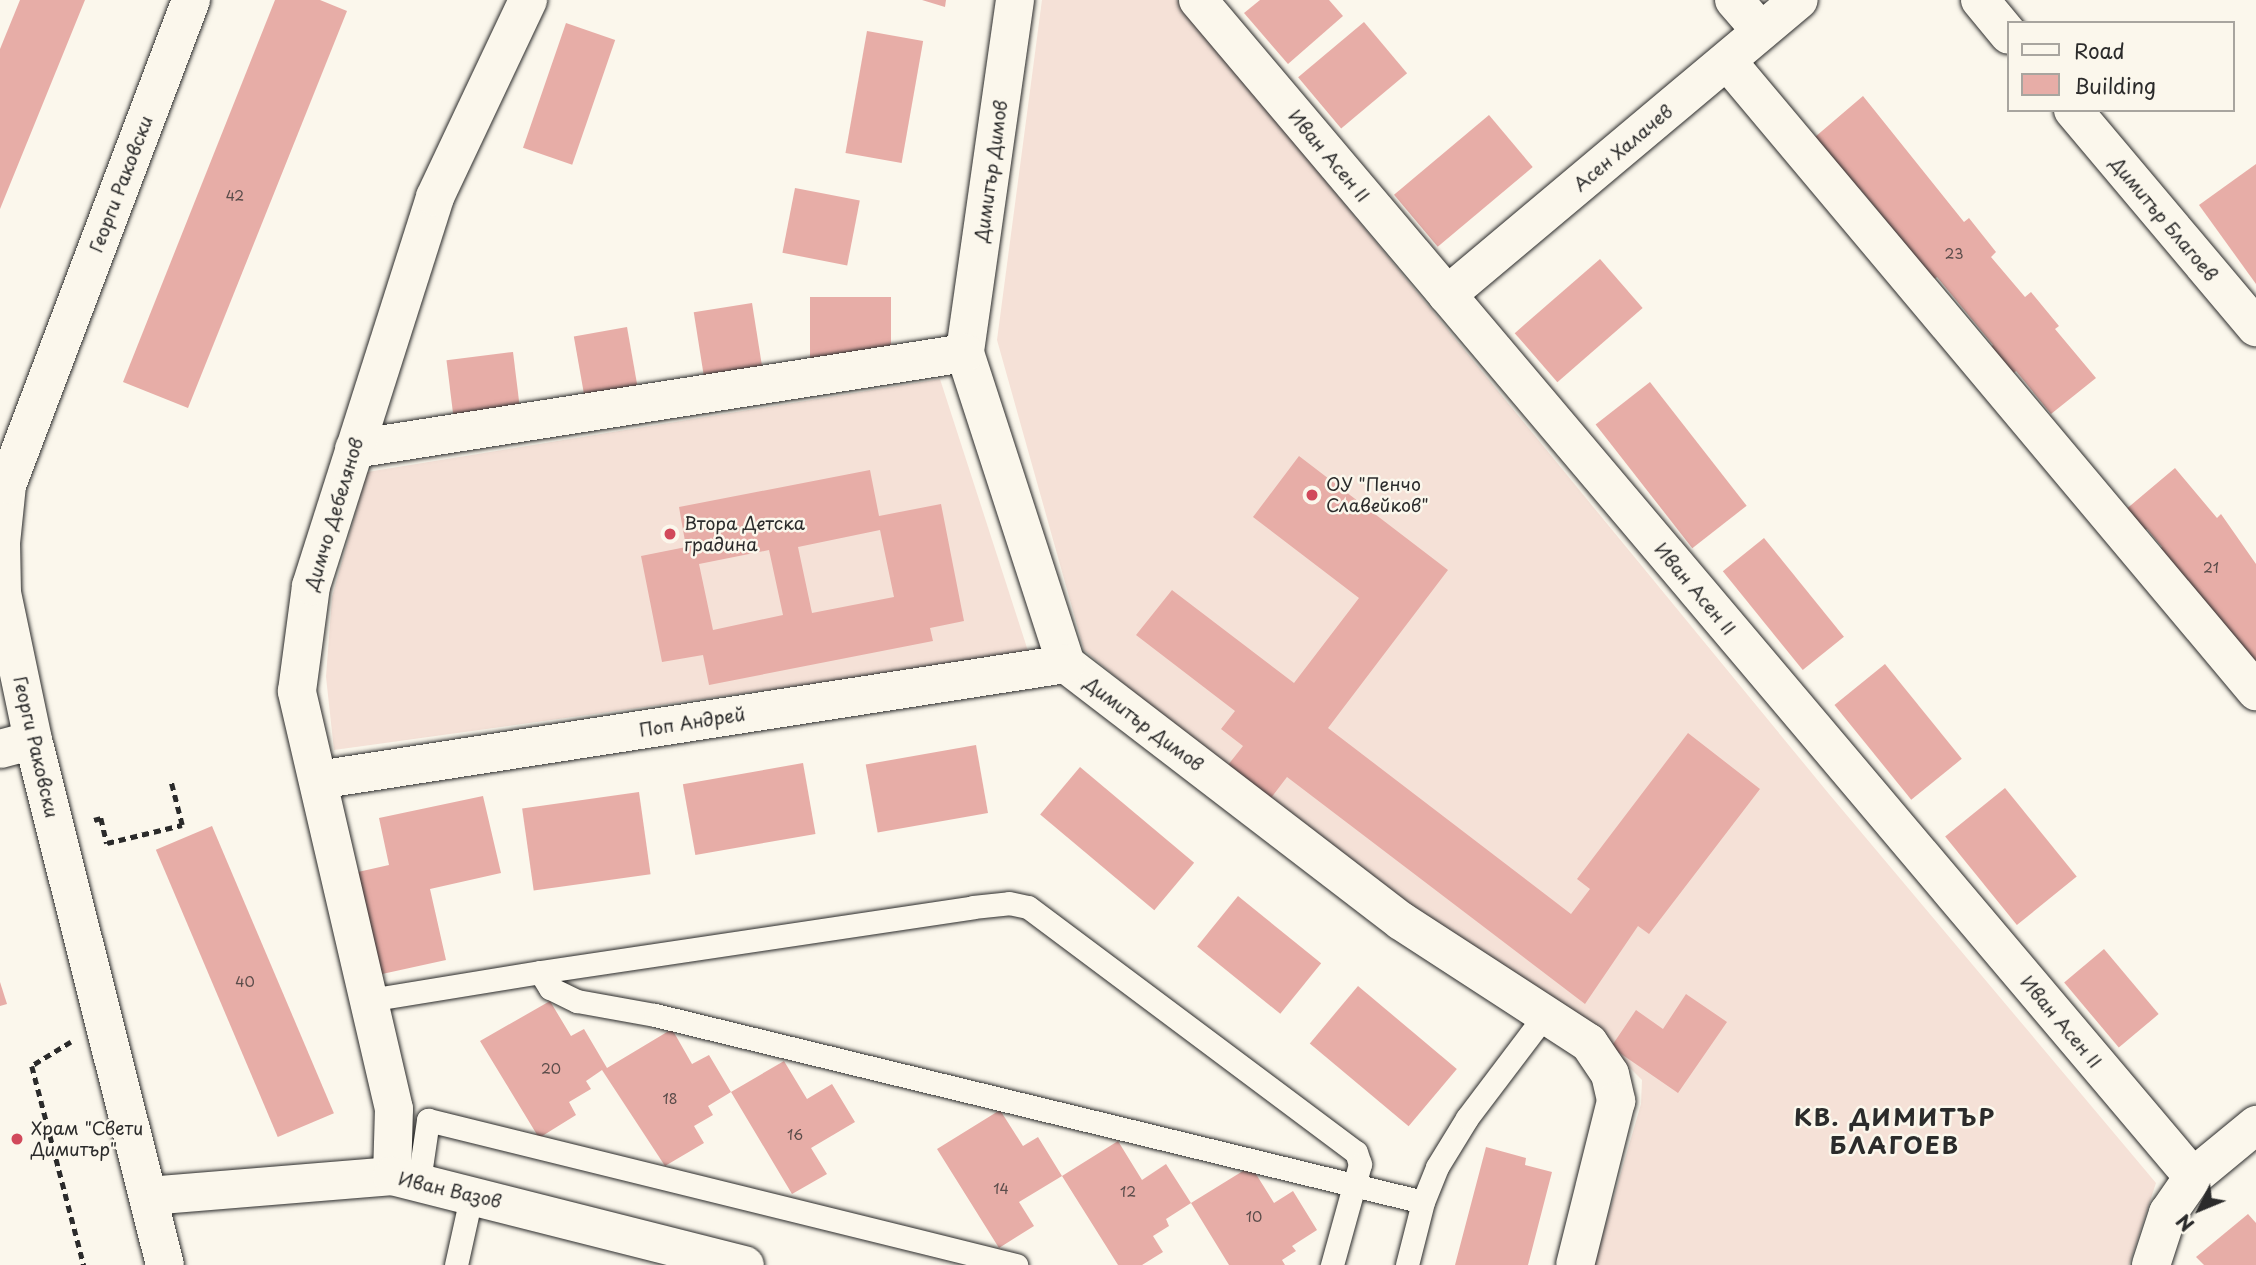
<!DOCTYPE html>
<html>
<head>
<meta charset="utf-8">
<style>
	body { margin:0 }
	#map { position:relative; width:2256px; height:1265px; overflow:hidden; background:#fbf7ec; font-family:"Playpen Sans",sans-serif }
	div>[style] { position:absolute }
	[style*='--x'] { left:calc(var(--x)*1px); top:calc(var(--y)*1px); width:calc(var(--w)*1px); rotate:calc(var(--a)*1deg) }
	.built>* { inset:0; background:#f5e1d7 }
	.building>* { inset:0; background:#e7ada7; transform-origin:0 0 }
	.path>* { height:4.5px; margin-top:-2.25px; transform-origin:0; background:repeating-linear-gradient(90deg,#2b2b2b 0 7px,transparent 0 12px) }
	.roads { filter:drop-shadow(0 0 2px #2b2b2b) drop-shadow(0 0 2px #2b2b2b) }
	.lane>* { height:23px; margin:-11.5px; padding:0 11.5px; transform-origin:11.5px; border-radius:11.5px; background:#fbf7ec }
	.street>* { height:38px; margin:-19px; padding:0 19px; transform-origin:19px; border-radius:19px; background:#fbf7ec }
	.secondary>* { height:38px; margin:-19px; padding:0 19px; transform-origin:19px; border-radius:19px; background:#fbf7ec }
	.dots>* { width:19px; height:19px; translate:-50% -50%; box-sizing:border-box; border:4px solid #fbf7ec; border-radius:50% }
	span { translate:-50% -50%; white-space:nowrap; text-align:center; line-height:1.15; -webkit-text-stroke:5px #fbf7ec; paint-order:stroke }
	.number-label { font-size:14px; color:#5a4c4a }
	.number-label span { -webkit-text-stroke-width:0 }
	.street-label { font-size:18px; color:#2b2b2b }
	.poi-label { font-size:18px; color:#2b2b2b }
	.left { translate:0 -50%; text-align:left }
	.district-label { font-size:24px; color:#2b2b2b; font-weight:700; letter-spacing:2px }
	.legend { position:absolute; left:2007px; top:21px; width:228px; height:91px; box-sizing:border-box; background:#fbf7ec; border:2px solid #a8a59f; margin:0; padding:9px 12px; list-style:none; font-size:21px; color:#2b2b2b }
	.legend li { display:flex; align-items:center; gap:14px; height:35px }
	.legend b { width:35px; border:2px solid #a8a59f }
	.north { position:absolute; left:2165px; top:1174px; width:70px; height:70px; -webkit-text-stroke:5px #fbf7ec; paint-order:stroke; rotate:227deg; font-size:19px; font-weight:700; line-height:28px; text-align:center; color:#2b2b2b }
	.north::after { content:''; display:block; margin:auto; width:24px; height:32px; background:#2b2b2b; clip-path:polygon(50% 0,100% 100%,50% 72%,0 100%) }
</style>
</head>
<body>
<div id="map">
	<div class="built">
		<i style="clip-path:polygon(1042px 0,1177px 0,1829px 794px,2156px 1183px,2129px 1265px,1594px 1265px,1641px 1104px,1642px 1080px,1620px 1058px,1392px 899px,1220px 765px,1084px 650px,997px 340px)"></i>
		<i style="clip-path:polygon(940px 379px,1029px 654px,334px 750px,326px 677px,332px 597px,367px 472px)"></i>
	</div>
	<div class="building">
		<i style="clip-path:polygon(20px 0,85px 0,0 209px,0 49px)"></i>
		<i style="clip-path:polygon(275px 0,320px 0,347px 11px,188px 408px,123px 382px)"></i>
		<i style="clip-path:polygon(922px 0,946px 0,945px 7px)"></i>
		<i style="clip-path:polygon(1260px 0,1329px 0,1343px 16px,1288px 64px,1244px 13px)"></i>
		<i style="left:1364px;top:22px;width:67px;height:86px;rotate:50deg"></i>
		<i style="left:566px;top:23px;width:52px;height:132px;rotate:19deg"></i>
		<i style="left:867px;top:31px;width:57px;height:124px;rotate:10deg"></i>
		<i style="clip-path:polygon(1863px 96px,1964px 222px,1969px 218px,1996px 252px,1991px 257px,2025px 297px,2031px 292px,2059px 326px,2055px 329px,2096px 378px,2051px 414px,2016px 371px,2008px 378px,1985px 351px,1993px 345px,1937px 277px,1928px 285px,1915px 256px,1860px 189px,1853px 195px,1815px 137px)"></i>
		<i style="left:1489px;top:115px;width:68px;height:124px;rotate:50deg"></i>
		<i style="clip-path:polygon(2256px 164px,2256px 284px,2199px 205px)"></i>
		<i style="left:795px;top:188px;width:66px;height:66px;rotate:11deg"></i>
		<i style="left:1600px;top:259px;width:65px;height:113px;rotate:49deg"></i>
		<i style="left:810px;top:297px;width:81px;height:62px"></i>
		<i style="left:752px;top:303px;width:72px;height:59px;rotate:81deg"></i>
		<i style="left:627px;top:327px;width:67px;height:54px;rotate:80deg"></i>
		<i style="left:513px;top:352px;width:58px;height:67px;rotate:83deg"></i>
		<i style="left:1650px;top:382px;width:157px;height:69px;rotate:52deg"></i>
		<i style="clip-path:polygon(1299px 456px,1448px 570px,1328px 728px,1571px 914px,1590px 889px,1577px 879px,1688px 733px,1760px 789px,1649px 934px,1638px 926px,1585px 1004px,1287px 777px,1271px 798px,1228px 765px,1243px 746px,1221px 729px,1235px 711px,1136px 635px,1172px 590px,1294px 683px,1359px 598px,1253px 517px)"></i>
		<i style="clip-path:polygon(2175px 468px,2217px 518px,2221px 514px,2256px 564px,2256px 667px,2154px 553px,2162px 547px,2147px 529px,2142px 532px,2124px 511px)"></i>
		<i style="clip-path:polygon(evenodd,870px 470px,879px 516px,941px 504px,964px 621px,930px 628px,933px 641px,709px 685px,703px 655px,662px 662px,641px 556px,686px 547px,679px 507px,870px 470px,880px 530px,894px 597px,812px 613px,798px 547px,880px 530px,870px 470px,769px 550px,783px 615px,713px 630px,699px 564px,769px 550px)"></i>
		<i style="left:1764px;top:538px;width:127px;height:53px;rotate:51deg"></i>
		<i style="left:1885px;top:664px;width:122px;height:65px;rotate:51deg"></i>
		<i style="left:976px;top:745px;width:69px;height:112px;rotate:80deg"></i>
		<i style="left:803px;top:763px;width:72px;height:122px;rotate:80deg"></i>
		<i style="left:1080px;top:767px;width:149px;height:62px;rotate:40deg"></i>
		<i style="left:2005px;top:788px;width:114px;height:77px;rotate:51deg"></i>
		<i style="left:639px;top:792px;width:83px;height:118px;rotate:82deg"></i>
		<i style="clip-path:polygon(483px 796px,501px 873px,430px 889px,446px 960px,373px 976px,349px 874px,389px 865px,379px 818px)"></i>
		<i style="left:212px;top:826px;width:312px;height:61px;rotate:67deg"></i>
		<i style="left:1238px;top:896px;width:107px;height:65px;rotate:39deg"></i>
		<i style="left:2104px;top:949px;width:85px;height:52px;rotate:50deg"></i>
		<i style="clip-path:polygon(0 982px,7px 1004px,0 1006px)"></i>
		<i style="left:1358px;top:986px;width:129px;height:75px;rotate:40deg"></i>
		<i style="clip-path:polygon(1686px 994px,1727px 1022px,1678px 1093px,1611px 1047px,1636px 1010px,1663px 1029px)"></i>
		<i style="clip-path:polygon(550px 1001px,571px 1036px,584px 1029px,607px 1068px,672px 1029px,692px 1064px,709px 1055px,731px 1092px,708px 1106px,713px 1115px,694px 1126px,704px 1143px,665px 1166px,602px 1070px,586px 1081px,591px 1089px,569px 1102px,576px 1115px,539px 1138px,480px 1041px)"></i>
		<i style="clip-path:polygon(784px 1061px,807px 1099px,832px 1084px,855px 1122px,811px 1148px,827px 1174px,792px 1194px,731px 1092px)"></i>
		<i style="clip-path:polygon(1000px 1110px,1023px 1146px,1038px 1137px,1062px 1176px,1019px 1202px,1034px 1226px,999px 1248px,937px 1149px)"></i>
		<i style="clip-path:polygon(1118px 1141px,1142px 1180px,1166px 1164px,1191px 1203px,1166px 1219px,1169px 1226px,1153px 1236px,1163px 1252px,1142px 1265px,1118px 1265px,1062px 1176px)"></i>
		<i style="clip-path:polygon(1486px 1147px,1526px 1158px,1525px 1165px,1552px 1172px,1528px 1265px,1455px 1265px)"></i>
		<i style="clip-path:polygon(1251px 1166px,1274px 1203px,1293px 1191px,1317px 1230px,1292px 1246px,1296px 1251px,1282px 1260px,1285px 1265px,1229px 1265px,1191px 1203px)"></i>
		<i style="clip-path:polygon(2248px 1214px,2256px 1223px,2256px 1265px,2204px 1265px,2196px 1257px)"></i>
	</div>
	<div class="path">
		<i style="--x:94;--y:820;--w:7;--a:-16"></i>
		<i style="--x:101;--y:818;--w:26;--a:77"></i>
		<i style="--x:107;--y:843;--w:77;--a:-13.5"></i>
		<i style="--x:182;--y:825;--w:44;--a:-104.3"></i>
		<i style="--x:71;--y:1042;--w:46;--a:148.4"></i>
		<i style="--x:32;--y:1066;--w:206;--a:75.4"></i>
	</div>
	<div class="roads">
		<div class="lane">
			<i style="--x:540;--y:972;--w:438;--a:-8.5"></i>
			<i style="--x:973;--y:907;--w:36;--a:-6"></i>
			<i style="--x:1009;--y:903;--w:19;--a:12"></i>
			<i style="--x:1028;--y:907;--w:409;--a:36.8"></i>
			<i style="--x:1356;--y:1152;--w:13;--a:72"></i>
			<i style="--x:1360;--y:1164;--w:105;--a:105.5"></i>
			<i style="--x:369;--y:1000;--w:173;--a:-9.3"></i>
			<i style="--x:540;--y:972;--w:19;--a:58"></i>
			<i style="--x:550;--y:988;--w:30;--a:26"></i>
			<i style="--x:577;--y:1001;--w:79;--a:10.2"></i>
			<i style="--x:655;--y:1015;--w:790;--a:13.68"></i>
			<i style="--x:1423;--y:1202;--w:65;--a:104.3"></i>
			<i style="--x:419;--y:1181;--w:62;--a:-81.6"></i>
			<i style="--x:428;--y:1120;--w:606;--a:13.85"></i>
			<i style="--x:1423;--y:1202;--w:38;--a:-68"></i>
			<i style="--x:1437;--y:1167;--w:57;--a:-58.5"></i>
			<i style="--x:1467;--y:1118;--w:129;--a:-52.9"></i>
			<i style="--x:456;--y:1265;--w:74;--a:-77.5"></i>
		</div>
		<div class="street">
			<i style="--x:1015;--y:0;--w:357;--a:98.1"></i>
			<i style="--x:965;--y:353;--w:327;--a:72"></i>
			<i style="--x:1066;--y:664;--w:422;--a:37.5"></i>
			<i style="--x:1401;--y:921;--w:224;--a:33"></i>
			<i style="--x:1589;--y:1043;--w:37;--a:56"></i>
			<i style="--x:1610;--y:1074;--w:28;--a:77"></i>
			<i style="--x:1616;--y:1101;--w:169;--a:104"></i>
			<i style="--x:1198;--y:0;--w:1541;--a:49.79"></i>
			<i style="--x:1734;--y:0;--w:41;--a:48.9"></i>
			<i style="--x:1727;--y:61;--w:823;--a:49.98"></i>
			<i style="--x:1447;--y:295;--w:459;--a:-40"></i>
			<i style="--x:354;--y:449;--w:618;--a:-8.93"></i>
			<i style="--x:0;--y:749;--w:34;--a:-15"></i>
			<i style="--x:318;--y:780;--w:757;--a:-8.82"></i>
			<i style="--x:392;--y:1176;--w:67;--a:-88.3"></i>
			<i style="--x:394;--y:1109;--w:429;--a:-103.1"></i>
			<i style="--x:297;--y:691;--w:106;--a:-82.4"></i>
			<i style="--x:311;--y:586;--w:408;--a:-72.3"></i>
			<i style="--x:435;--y:197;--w:218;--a:-64.7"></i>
			<i style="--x:149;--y:1196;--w:244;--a:-4.7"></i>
			<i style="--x:392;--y:1176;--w:364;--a:14.2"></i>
			<i style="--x:2151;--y:1265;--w:55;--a:-71.9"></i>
			<i style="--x:2168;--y:1213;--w:44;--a:-55.2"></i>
			<i style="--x:2193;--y:1177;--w:82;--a:-39.5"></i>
		</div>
		<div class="secondary">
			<i style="--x:1980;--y:0;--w:45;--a:50.4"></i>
			<i style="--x:2073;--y:110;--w:284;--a:49.9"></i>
			<i style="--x:165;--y:1265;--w:541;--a:-104.11"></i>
			<i style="--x:33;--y:740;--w:150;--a:-101.9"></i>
			<i style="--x:2;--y:593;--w:50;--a:-91.1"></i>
			<i style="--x:1;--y:543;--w:58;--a:-84.1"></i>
			<i style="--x:7;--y:485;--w:519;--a:-69.22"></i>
		</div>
	</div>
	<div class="dots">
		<i style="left:1312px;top:495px;background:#d1495b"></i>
		<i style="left:670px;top:534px;background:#d1495b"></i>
		<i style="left:17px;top:1139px;background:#d1495b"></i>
	</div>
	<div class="number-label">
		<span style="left:235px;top:196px">42</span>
		<span style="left:1954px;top:254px">23</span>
		<span style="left:2211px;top:568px">21</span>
		<span style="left:245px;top:982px">40</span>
		<span style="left:551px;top:1069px">20</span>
		<span style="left:670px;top:1099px">18</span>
		<span style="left:795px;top:1135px">16</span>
		<span style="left:1001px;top:1189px">14</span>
		<span style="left:1128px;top:1192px">12</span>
		<span style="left:1254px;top:1217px">10</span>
	</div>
	<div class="street-label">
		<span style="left:1623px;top:148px;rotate:-40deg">Асен Халачев</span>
		<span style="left:1329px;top:156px;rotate:50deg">Иван Асен II</span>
		<span style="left:991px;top:171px;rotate:-82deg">Димитър Димов</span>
		<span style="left:121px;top:184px;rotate:-69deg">Георги Раковски</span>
		<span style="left:2164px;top:219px;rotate:50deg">Димитър Благоев</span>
		<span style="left:334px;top:514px;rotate:-73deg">Димчо Дебелянов</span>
		<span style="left:1695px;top:589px;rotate:50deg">Иван Асен II</span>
		<span style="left:692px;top:722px;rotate:-9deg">Поп Андрей</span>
		<span style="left:1144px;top:724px;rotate:37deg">Димитър Димов</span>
		<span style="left:36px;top:747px;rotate:77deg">Георги Раковски</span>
		<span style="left:2061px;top:1022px;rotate:50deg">Иван Асен II</span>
		<span style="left:450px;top:1190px;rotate:13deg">Иван Вазов</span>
	</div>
	<div class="poi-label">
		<span class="left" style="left:1326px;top:495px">ОУ "Пенчо<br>Славейков"</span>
		<span class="left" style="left:684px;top:534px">Втора Детска<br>градина</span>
		<span class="left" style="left:31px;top:1139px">Храм "Свети<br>Димитър"</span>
	</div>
	<div class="district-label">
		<span style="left:1895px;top:1131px">КВ. ДИМИТЪР<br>БЛАГОЕВ</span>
	</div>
	<ul class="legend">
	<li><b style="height:9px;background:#fbf7ec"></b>Road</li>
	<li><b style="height:19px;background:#e7ada7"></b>Building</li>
	</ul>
	<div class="north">N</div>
</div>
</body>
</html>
